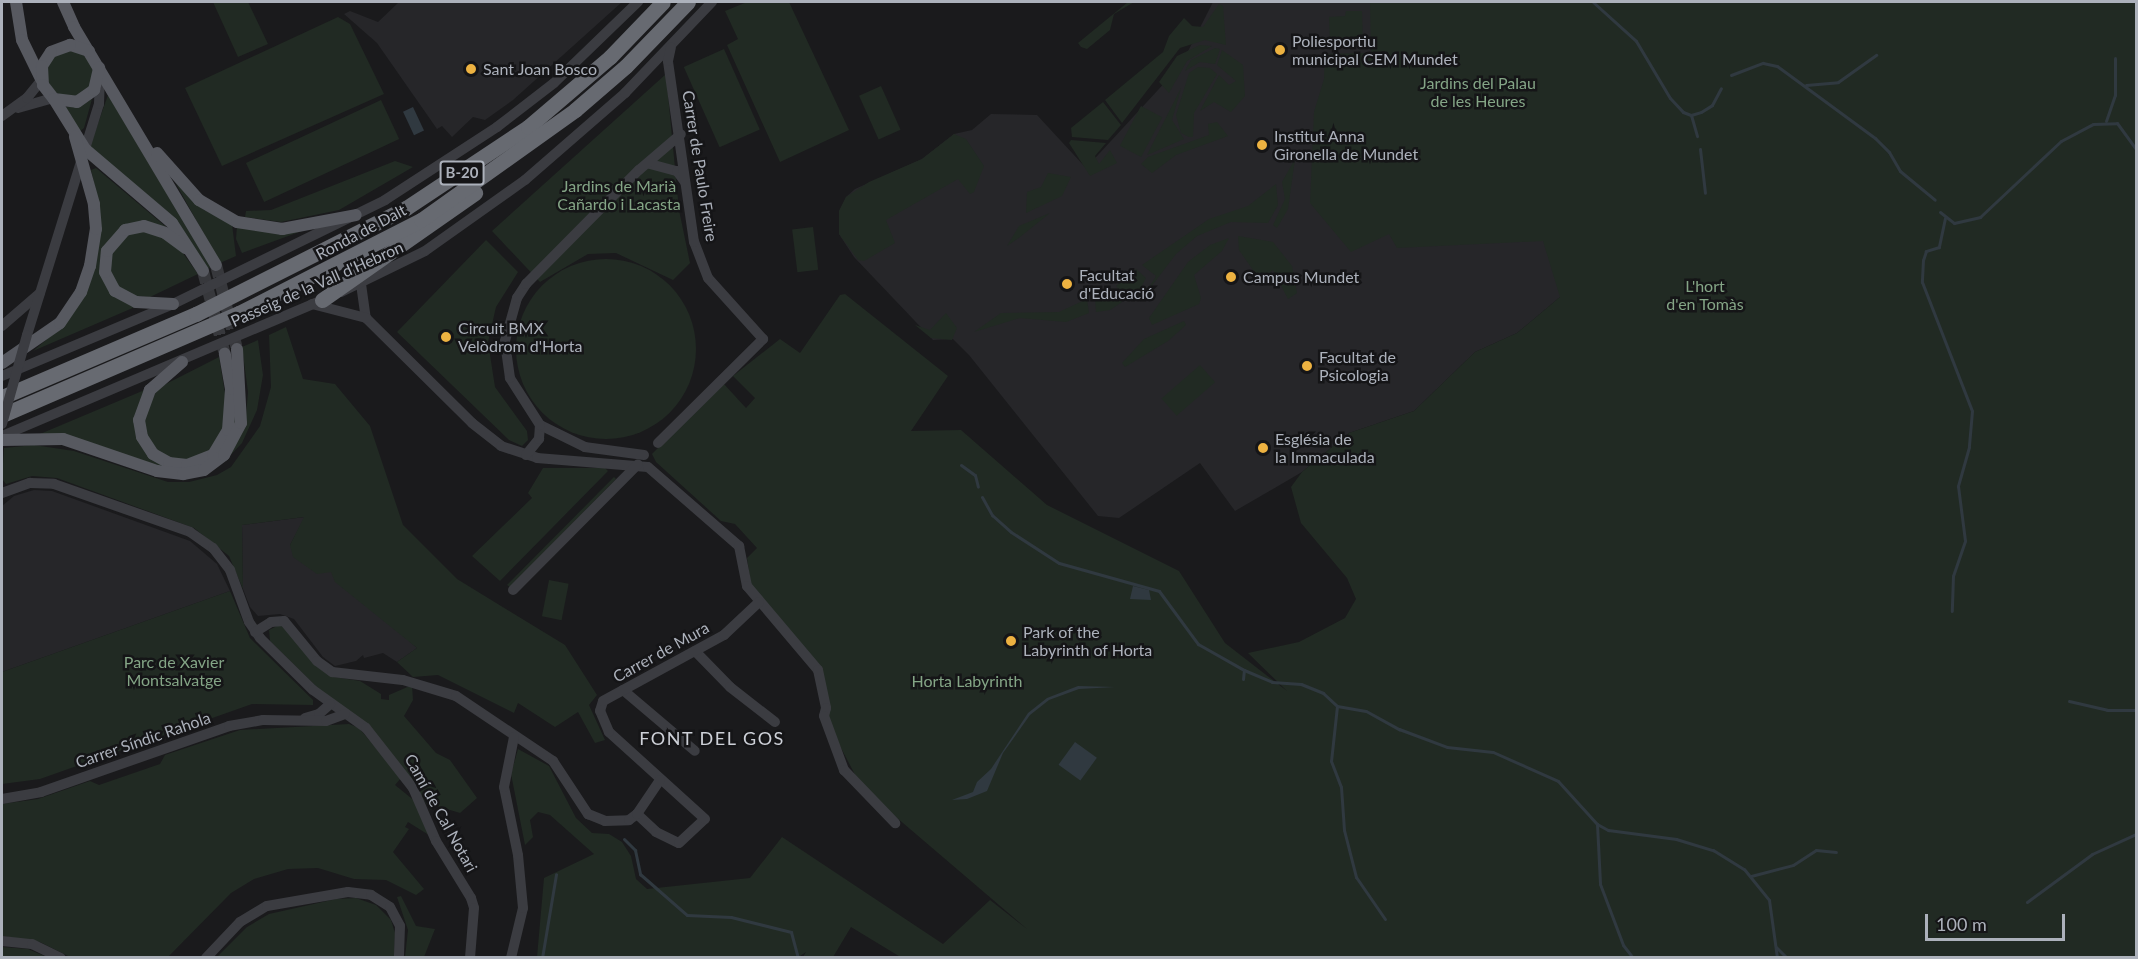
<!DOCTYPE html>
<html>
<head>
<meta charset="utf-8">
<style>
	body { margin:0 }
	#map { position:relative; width:2138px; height:959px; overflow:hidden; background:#1a1a1c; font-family:Lato,sans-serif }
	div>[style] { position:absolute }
	.built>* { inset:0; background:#262629 }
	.green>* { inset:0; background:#212a23; transform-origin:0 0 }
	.round { border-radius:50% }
	.water>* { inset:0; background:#303940; transform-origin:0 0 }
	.stream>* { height:3px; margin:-1.5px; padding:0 1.5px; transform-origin:1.5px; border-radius:1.5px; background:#303940 }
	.major-tunnel>* { height:12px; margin-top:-6px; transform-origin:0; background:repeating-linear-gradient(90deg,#37383c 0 12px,transparent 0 18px) }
	.minor>* { height:10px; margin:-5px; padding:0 5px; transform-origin:5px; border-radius:5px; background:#3b3c41 }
	.major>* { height:12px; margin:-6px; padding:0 6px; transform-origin:6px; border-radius:6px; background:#575960 }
	.highway>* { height:15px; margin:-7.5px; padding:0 7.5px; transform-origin:7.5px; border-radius:7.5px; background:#676a71 }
	.minor-bridge>* { height:10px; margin:-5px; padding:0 5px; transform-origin:5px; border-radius:5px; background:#3b3c41 }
	.dots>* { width:16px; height:16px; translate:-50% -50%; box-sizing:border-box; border:3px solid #151517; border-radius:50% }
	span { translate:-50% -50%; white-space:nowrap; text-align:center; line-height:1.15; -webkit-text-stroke:5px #151517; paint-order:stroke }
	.shield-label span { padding:2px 4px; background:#151517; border:2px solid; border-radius:4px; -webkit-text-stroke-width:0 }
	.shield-label { font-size:15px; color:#acb1bb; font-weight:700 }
	.poi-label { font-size:16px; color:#acb1bb }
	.left { translate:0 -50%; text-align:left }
	.park-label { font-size:16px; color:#84a586 }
	.street-label { font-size:16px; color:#acb1bb }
	.neighbourhood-label { font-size:18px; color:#cdd0d7; letter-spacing:1.5px }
	.frame { position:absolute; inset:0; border:3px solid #acb1bb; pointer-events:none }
	.scale { position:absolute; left:1925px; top:914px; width:140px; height:27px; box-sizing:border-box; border:3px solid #acb1bb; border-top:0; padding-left:8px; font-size:18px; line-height:21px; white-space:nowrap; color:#acb1bb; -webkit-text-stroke:4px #151517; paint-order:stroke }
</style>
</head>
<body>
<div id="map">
	<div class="built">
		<div style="clip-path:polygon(399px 2px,622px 2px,513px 100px,485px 120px,473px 117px,452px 137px,442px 126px,437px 129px,377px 43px,344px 14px,350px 11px,378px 22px)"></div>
		<div style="clip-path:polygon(1213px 2px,1690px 2px,1560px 297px,1517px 333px,1475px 352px,1414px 411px,1349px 433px,1302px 472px,1235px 511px,1200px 463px,1119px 518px,1098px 516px,969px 355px,953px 339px,933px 340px,854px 257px,839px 234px,839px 211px,846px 197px,855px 189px,922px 159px,954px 134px,972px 130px,991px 114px,1037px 115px,1086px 168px,1181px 65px)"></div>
		<div style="clip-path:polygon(34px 490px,52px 491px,190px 541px,217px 564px,230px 591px,2px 672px,2px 506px,14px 496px)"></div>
		<div style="clip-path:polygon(305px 517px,290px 545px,331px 571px,417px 648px,397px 662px,383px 653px,364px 658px,363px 655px,356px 661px,335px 666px,323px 657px,294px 619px,280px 614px,258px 616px,250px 607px,243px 589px,242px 525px)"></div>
	</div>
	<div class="green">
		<div style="clip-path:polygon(213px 2px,248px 2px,268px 44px,238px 57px)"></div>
		<div style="clip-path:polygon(747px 2px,789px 2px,849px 130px,780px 162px,727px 45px,738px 39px,725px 11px)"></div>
		<div style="clip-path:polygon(1128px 2px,1134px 2px,1114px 14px,1110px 30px,1087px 49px,1081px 47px,1078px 43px)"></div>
		<div style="clip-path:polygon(1370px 2px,2136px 2px,2136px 957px,902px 958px,851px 927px,833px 957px,803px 957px,806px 952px,797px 958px,537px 957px,544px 878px,594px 854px,550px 815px,538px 812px,530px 820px,533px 837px,525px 845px,511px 774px,518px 749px,549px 766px,576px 818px,592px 833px,609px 834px,622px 842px,631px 856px,636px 879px,647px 889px,750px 878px,782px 837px,943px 944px,990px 900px,1027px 929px,862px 788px,830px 727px,821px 670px,751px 586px,747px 558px,757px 548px,735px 524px,721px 521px,656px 462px,652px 454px,723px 383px,746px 408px,755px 398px,733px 376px,780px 339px,800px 353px,840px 295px,845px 294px,948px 376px,911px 431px,961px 430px,1047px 505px,1179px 571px,1225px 643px,1287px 691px,1248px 653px,1299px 642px,1345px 618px,1356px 599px,1347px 578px,1301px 523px,1291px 487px,1302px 472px,1349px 433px,1414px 411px,1475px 352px,1517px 333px,1560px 297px,1543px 241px,1397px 248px,1389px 234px,1351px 252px,1310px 203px,1314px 112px,1324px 79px,1325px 54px,1371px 53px)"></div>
		<div style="clip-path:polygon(1219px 4px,1223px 6px,1226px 45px,1205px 40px,1180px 48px,1122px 123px,1105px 100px,1163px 52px,1169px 36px,1184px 18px,1192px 26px,1203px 27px)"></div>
		<div style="clip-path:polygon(1346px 11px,1362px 11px,1363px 45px,1330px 45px,1329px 17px,1345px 16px)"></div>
		<div style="clip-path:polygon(338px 17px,350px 24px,384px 94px,222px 166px,185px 88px)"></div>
		<div style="clip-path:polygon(1200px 45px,1212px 46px,1187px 61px,1169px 93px,1159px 82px,1177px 56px)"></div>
		<div style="clip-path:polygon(1215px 48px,1220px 49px,1215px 64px,1200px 62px,1185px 71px,1191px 60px)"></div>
		<div style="left:724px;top:49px;width:88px;height:44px;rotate:66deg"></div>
		<div style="clip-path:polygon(1222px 50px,1243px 65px,1245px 96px,1231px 112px,1214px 102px,1200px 111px,1219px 75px,1229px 85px,1236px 81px,1217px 65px)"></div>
		<div class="round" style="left:47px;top:51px;width:46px;height:46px"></div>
		<div style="clip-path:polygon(1198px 67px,1210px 68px,1217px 74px,1194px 113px,1193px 137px,1189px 137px,1181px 133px,1176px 115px,1189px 73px)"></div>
		<div style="clip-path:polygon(666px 74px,679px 210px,690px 263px,673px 280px,616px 253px,588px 254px,540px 282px,492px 231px)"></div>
		<div style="left:881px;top:86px;width:48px;height:24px;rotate:66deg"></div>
		<div style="clip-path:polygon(1181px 88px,1172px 120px,1184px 139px,1147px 155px)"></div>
		<div style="clip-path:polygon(108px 95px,211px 267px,207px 269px,178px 224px,90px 146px)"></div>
		<div style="clip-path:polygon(92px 99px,84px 128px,79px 132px,64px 107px,80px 106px)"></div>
		<div style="left:381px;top:100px;width:43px;height:149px;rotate:65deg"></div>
		<div style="clip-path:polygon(1103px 102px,1121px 125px,1108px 140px,1072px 137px,1071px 128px)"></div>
		<div style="left:1141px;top:106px;width:24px;height:45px;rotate:28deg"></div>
		<div style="clip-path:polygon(1217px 122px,1228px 136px,1176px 155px,1152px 173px,1141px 164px,1148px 157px,1209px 135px,1208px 124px)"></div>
		<div style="clip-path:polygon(1299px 131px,1288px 209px,1277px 228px,1273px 225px,1285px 199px,1282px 182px,1295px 159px)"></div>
		<div style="clip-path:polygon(954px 134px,966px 139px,984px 166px,974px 192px,970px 194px,958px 179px,886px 220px,895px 243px,864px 261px,858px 260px,839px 234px,839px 211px,846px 197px,869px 182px,922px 159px)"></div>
		<div style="clip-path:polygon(1071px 140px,1106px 143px,1095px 156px,1099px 164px,1110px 150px,1117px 163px,1090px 176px,1069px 143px)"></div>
		<div style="clip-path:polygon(395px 161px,413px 167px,339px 210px,281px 222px,245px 217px,246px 211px,271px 210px)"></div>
		<div style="clip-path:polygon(96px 168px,171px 231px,138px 224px,101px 264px,135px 307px,33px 351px,60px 328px,86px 288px,95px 187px,91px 170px)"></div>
		<div style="clip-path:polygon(1048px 173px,1071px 177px,1062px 196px,1026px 213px,1027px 192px,1041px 187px)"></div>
		<div style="clip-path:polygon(175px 182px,204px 210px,232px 224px,236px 256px,220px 263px)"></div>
		<div style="clip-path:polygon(1276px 184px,1278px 205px,1268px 223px,1231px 222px,1197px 236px,1176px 254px,1144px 296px,1156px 276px,1142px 265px,1209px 219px,1248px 206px)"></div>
		<div style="clip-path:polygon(1050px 213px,1020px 237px,1007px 246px,1019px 226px)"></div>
		<div style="clip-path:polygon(237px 226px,302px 231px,242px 253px,236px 239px)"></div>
		<div style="left:813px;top:227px;width:43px;height:21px;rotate:83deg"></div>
		<div style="clip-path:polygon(151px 231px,180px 249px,198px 274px,150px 297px,139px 296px,138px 300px,117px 288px,107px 261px,125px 234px)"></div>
		<div style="clip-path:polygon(1238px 236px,1273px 242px,1292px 266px,1297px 293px,1288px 299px,1273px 270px,1260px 280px,1239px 250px)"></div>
		<div style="clip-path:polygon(1229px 238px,1222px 251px,1194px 275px,1201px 298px,1199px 304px,1152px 325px,1149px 318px,1188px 262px,1210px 245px)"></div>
		<div style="clip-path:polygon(486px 240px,518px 272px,496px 307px,488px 342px,495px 387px,527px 431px,528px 440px,522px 446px,509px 440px,397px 332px)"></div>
		<div class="round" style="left:516px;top:259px;width:180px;height:180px"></div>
		<div style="clip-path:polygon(1136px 269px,1146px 278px,1139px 291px,1126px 299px,1116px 286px)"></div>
		<div style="clip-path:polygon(1113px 288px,1122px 302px,1110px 310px,1096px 312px,1095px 298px)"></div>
		<div style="clip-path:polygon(1087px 299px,1089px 313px,1066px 322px,1020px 318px,974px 332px,1001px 313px,1059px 312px)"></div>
		<div style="clip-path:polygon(946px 313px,957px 328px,952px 340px,931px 338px,915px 325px,930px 330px)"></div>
		<div style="clip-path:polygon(1184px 321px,1186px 325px,1168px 341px,1125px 367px,1122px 363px,1144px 339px)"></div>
		<div style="clip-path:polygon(286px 327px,303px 379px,335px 384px,370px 426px,403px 525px,457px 579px,565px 645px,597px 695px,589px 705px,605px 740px,595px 743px,578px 712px,555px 727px,518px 703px,514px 713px,438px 675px,413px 677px,397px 662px,417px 648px,335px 582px,331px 572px,317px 574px,293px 557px,290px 545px,304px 517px,242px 525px,243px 589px,229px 556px,194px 528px,57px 478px,32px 476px,6px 484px,2px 479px,4px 448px,34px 445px,74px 451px,168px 482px,189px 482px,217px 475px,231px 467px,260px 426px,271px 387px,269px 335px)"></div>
		<div style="clip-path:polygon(258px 340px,263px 375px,257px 410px,242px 443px,226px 460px,246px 416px,248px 392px,242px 347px)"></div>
		<div style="clip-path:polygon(232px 351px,239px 406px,237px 426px,225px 449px,205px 466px,189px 471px,165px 470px,72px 438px,40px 434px,147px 389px,140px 401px,136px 422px,146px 449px,171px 466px,188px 468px,204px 463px,223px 447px,233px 425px)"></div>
		<div style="clip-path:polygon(219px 357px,228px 412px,218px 446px,194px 461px,164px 458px,147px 442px,143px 411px,160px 387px)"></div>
		<div style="left:1200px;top:365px;width:23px;height:51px;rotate:49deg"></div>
		<div style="clip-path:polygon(543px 468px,605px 468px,608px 471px,500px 581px,472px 556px,532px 498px,528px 493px)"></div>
		<div style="clip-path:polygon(614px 477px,616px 479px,510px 587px,507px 585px)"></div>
		<div style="left:549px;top:580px;width:20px;height:37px;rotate:11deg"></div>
		<div style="clip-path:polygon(230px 591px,250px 638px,313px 700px,313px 705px,252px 704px,40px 779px,2px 784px,2px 672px)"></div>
		<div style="clip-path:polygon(281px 624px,334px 677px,360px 681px,381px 694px,381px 699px,389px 700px,389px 695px,412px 685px,413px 700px,404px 716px,436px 753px,450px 760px,477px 798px,460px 813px,437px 806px,431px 810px,377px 736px,320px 690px,270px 641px,269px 630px)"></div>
		<div style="clip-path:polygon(349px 724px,359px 728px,401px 778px,395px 785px,416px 802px,432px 837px,408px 822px,405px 827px,409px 829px,393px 852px,424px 889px,416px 895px,386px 880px,354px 879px,318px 868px,288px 869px,254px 879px,231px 893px,168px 957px,70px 957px,40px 942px,2px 936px,2px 804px,38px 799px,90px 781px,99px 785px,160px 764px,165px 755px,240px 730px)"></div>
		<div style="clip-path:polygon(401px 896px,416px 926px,435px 929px,424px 957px,405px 957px,408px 930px,397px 897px)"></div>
		<div style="clip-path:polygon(356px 898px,376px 905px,391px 920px,395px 933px,394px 957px,216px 958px,247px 927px,269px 914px,336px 899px)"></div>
		<div style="clip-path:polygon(2px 947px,28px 949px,49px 958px,2px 958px)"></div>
	</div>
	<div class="water">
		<div style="left:413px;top:107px;width:26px;height:11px;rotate:65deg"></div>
		<div style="clip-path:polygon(1133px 586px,1149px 590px,1151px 600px,1130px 599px)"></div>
		<div style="clip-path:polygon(1078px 686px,1115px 687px,1079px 689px,1049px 700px,1030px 715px,1003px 753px,987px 791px,967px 799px,952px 800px,973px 792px,977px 782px,991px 769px,1028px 713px,1047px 698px)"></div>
		<div style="left:1075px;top:742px;width:27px;height:28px;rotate:36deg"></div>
	</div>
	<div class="stream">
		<div style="left:1593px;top:2px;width:58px;rotate:42.2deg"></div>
		<div style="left:1636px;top:41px;width:66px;rotate:59.2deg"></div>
		<div style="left:1670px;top:98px;width:19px;rotate:47deg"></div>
		<div style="left:1683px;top:112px;width:9px;rotate:21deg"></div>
		<div style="left:1691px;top:115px;width:10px;rotate:-17deg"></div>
		<div style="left:1701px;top:112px;width:13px;rotate:-32deg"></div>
		<div style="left:1712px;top:105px;width:19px;rotate:-62deg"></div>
		<div style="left:1731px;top:75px;width:34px;rotate:-21deg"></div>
		<div style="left:1763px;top:63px;width:14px;rotate:12deg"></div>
		<div style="left:1777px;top:66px;width:122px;rotate:36.3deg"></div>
		<div style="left:1875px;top:138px;width:20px;rotate:45deg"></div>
		<div style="left:1889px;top:152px;width:22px;rotate:60deg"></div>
		<div style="left:1900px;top:171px;width:45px;rotate:39.6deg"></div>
		<div style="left:1806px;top:85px;width:32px;rotate:-5deg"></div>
		<div style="left:1838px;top:82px;width:47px;rotate:-35.4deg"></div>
		<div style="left:1691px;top:115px;width:22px;rotate:74deg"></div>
		<div style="left:2106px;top:121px;width:28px;rotate:-71deg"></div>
		<div style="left:2115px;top:95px;width:37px;rotate:-90deg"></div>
		<div style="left:1700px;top:149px;width:44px;rotate:83.5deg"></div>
		<div style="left:1940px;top:212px;width:18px;rotate:38deg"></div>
		<div style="left:1954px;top:223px;width:27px;rotate:-13deg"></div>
		<div style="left:1980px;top:217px;width:111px;rotate:-43.2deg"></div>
		<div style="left:2061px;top:141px;width:36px;rotate:-28deg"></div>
		<div style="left:2093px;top:124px;width:24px;rotate:-2deg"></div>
		<div style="left:2117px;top:123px;width:32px;rotate:54deg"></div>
		<div style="left:1945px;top:218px;width:30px;rotate:102deg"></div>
		<div style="left:1939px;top:247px;width:14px;rotate:163deg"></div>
		<div style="left:1926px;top:251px;width:9px;rotate:108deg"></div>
		<div style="left:1923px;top:260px;width:22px;rotate:93deg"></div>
		<div style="left:1922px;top:282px;width:138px;rotate:68.8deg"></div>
		<div style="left:1972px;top:411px;width:36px;rotate:95deg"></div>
		<div style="left:1969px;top:447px;width:41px;rotate:105.8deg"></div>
		<div style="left:1958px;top:486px;width:55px;rotate:82.7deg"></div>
		<div style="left:1965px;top:541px;width:37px;rotate:109deg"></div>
		<div style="left:1953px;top:576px;width:35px;rotate:92deg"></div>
		<div style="left:961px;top:465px;width:17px;rotate:36deg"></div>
		<div style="left:975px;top:475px;width:12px;rotate:76deg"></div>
		<div style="left:982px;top:497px;width:21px;rotate:61deg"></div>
		<div style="left:992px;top:515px;width:25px;rotate:42deg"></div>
		<div style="left:1011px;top:532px;width:57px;rotate:32.9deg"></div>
		<div style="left:1059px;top:563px;width:104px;rotate:15.6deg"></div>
		<div style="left:1159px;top:591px;width:66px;rotate:53.7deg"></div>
		<div style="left:1198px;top:644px;width:53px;rotate:29.5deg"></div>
		<div style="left:1244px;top:670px;width:30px;rotate:23deg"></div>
		<div style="left:1272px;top:682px;width:29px;rotate:4deg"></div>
		<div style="left:1301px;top:684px;width:24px;rotate:22deg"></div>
		<div style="left:1323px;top:693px;width:19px;rotate:43deg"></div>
		<div style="left:1337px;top:706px;width:29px;rotate:10deg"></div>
		<div style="left:1366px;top:711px;width:38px;rotate:29deg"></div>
		<div style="left:1399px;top:729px;width:51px;rotate:20.6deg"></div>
		<div style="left:1447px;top:747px;width:46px;rotate:6.2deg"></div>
		<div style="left:1493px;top:752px;width:71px;rotate:24deg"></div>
		<div style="left:1558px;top:781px;width:58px;rotate:47.8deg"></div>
		<div style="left:1597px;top:824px;width:13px;rotate:29deg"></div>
		<div style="left:1608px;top:830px;width:69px;rotate:7.5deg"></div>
		<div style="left:1676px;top:839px;width:39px;rotate:17deg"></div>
		<div style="left:1713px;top:850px;width:36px;rotate:32deg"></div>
		<div style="left:1744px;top:869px;width:40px;rotate:51deg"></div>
		<div style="left:1769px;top:900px;width:59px;rotate:82.1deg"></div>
		<div style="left:1243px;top:679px;width:9px;rotate:-84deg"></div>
		<div style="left:2069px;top:701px;width:39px;rotate:13deg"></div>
		<div style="left:2107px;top:710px;width:29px"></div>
		<div style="left:1337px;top:706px;width:55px;rotate:96.2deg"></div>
		<div style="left:1331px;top:761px;width:28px;rotate:69deg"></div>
		<div style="left:1341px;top:787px;width:43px;rotate:86deg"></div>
		<div style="left:1344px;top:830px;width:49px;rotate:75.7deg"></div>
		<div style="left:1356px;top:877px;width:51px;rotate:55.4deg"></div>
		<div style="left:1597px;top:824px;width:60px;rotate:87.1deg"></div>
		<div style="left:1600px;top:884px;width:65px;rotate:69.3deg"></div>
		<div style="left:1623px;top:945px;width:16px;rotate:52deg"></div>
		<div style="left:624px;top:839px;width:16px;rotate:45deg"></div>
		<div style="left:635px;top:850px;width:25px;rotate:78deg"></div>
		<div style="left:640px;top:874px;width:62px;rotate:41.1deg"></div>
		<div style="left:687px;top:915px;width:44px;rotate:2.6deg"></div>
		<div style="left:731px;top:917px;width:62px;rotate:14deg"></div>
		<div style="left:791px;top:932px;width:27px;rotate:75deg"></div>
		<div style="left:1751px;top:876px;width:43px;rotate:-14.7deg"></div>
		<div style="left:1793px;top:865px;width:27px;rotate:-33deg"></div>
		<div style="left:1816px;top:850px;width:20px;rotate:6deg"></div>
		<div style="left:2027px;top:902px;width:81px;rotate:-36.4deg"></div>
		<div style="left:2092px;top:854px;width:48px;rotate:-24.4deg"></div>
		<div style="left:1776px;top:947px;width:16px;rotate:45deg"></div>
		<div style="left:542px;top:958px;width:85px;rotate:-80.5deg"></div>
	</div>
	<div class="major-tunnel">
		<div style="left:216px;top:265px;width:87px;rotate:76deg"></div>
		<div style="left:203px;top:271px;width:83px;rotate:75.3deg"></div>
	</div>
	<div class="minor">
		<div style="left:18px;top:108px;width:35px;rotate:-16deg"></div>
		<div style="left:2px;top:116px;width:31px;rotate:-36deg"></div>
		<div style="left:27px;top:98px;width:22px;rotate:-51deg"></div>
		<div style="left:650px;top:164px;width:28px;rotate:15deg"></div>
		<div style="left:677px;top:171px;width:14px;rotate:54deg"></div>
		<div style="left:361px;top:284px;width:34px;rotate:82deg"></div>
		<div style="left:366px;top:318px;width:149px;rotate:44.7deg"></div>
		<div style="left:472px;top:423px;width:37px;rotate:38deg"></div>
		<div style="left:501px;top:446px;width:38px;rotate:18deg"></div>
		<div style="left:537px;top:458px;width:111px;rotate:4.6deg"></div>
		<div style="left:648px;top:467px;width:121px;rotate:41deg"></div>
		<div style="left:739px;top:546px;width:41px;rotate:78.7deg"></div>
		<div style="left:747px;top:586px;width:110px;rotate:49.8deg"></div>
		<div style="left:818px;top:670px;width:39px;rotate:78deg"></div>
		<div style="left:826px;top:708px;width:8px;rotate:104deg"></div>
		<div style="left:824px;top:716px;width:58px;rotate:69.7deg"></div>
		<div style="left:844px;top:770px;width:74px;rotate:46.1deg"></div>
		<div style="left:341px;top:292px;width:93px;rotate:-26deg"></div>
		<div style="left:425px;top:251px;width:123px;rotate:-35.4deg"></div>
		<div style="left:525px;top:180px;width:133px;rotate:-41deg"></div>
		<div style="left:625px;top:93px;width:126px;rotate:-46.3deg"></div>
		<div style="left:312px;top:304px;width:56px;rotate:14.5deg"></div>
		<div style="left:2px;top:326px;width:50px;rotate:-41deg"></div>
		<div style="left:27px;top:335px;width:242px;rotate:-72.7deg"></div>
		<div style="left:99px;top:104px;width:33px;rotate:-88deg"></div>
		<div style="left:2px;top:376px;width:186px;rotate:-22.8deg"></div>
		<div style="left:173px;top:304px;width:236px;rotate:-26.1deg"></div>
		<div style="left:385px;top:200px;width:134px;rotate:-33.1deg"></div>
		<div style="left:497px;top:127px;width:72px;rotate:-37.7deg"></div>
		<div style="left:554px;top:83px;width:117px;rotate:-44deg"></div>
		<div style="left:2px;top:436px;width:353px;rotate:-23deg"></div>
		<div style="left:658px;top:443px;width:148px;rotate:-44.7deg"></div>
		<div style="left:763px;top:339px;width:82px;rotate:-132deg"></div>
		<div style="left:708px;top:278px;width:39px;rotate:-111deg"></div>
		<div style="left:694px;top:242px;width:183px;rotate:-98.2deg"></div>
		<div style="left:668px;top:61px;width:14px;rotate:-78deg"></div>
		<div style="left:526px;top:455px;width:21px;rotate:-51deg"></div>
		<div style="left:539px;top:439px;width:14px;rotate:-86deg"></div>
		<div style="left:644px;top:455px;width:60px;rotate:-172.3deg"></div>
		<div style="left:585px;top:447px;width:50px;rotate:-153.9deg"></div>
		<div style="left:540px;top:425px;width:56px;rotate:-122.6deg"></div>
		<div style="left:510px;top:378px;width:37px;rotate:-98deg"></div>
		<div style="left:505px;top:341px;width:45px;rotate:-74.4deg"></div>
		<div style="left:517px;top:298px;width:17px;rotate:-57deg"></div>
		<div style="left:526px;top:284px;width:161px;rotate:-45.3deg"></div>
		<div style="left:639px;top:170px;width:55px;rotate:-40.6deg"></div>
		<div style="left:2px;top:493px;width:30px;rotate:-20deg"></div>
		<div style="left:30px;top:483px;width:24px;rotate:2deg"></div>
		<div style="left:54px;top:484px;width:144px;rotate:19.4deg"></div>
		<div style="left:190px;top:532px;width:28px;rotate:35deg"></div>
		<div style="left:213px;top:548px;width:28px;rotate:52deg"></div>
		<div style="left:230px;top:570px;width:55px;rotate:69.9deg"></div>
		<div style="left:249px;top:622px;width:19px;rotate:55deg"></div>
		<div style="left:260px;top:638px;width:74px;rotate:44.5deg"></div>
		<div style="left:313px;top:690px;width:65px;rotate:35.6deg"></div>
		<div style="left:366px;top:728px;width:76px;rotate:51.9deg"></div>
		<div style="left:413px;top:788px;width:58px;rotate:66.5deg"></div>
		<div style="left:436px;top:841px;width:67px;rotate:58.4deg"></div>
		<div style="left:471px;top:898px;width:10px;rotate:73deg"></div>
		<div style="left:474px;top:908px;width:50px;rotate:94.6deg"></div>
		<div style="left:513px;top:590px;width:177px;rotate:-45.2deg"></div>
		<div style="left:255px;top:632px;width:19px;rotate:-32deg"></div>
		<div style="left:271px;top:622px;width:13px;rotate:-4deg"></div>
		<div style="left:284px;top:621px;width:52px;rotate:50.5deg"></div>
		<div style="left:317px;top:661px;width:19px;rotate:36deg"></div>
		<div style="left:332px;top:672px;width:71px;rotate:6.4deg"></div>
		<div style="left:403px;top:680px;width:55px;rotate:16.8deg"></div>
		<div style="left:456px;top:696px;width:117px;rotate:33.8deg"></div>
		<div style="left:553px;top:761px;width:64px;rotate:56.6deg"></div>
		<div style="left:588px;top:814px;width:18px;rotate:22deg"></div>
		<div style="left:605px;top:821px;width:24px;rotate:-2deg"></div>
		<div style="left:629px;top:820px;width:10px;rotate:-37deg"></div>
		<div style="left:695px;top:651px;width:50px;rotate:45.8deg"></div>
		<div style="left:730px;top:687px;width:57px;rotate:37.9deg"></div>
		<div style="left:623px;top:690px;width:94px;rotate:40.3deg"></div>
		<div style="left:305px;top:718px;width:15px;rotate:-16deg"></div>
		<div style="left:319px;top:714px;width:15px;rotate:-42deg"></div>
		<div style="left:2px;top:799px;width:40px;rotate:-10deg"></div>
		<div style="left:41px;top:792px;width:199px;rotate:-19.3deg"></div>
		<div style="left:229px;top:726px;width:35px;rotate:-10deg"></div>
		<div style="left:263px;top:720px;width:63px;rotate:0.9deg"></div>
		<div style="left:326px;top:721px;width:20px;rotate:-20deg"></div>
		<div style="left:637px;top:814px;width:26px;rotate:43deg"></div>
		<div style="left:656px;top:832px;width:25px;rotate:26deg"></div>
		<div style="left:679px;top:843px;width:35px;rotate:-43deg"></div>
		<div style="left:705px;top:819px;width:130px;rotate:-137.8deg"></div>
		<div style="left:609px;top:732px;width:23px;rotate:-113deg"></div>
		<div style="left:600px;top:711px;width:10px;rotate:-73deg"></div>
		<div style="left:603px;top:701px;width:138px;rotate:-28.6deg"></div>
		<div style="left:724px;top:635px;width:48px;rotate:-43.3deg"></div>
		<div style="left:637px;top:814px;width:41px;rotate:-55.9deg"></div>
		<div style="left:2px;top:941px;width:30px;rotate:6deg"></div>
		<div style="left:32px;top:944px;width:32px;rotate:26deg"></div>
		<div style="left:206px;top:958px;width:50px;rotate:-46.6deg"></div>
		<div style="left:240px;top:922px;width:31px;rotate:-31deg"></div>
		<div style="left:267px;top:906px;width:82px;rotate:-9.8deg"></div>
		<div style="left:348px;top:892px;width:23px;rotate:7deg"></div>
		<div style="left:371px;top:895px;width:22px;rotate:32deg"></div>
		<div style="left:390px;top:907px;width:21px;rotate:62deg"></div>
		<div style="left:400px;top:926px;width:32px;rotate:92deg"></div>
		<div style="left:511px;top:958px;width:51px;rotate:-76.5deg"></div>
		<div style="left:523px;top:908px;width:53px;rotate:-95.4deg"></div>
		<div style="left:518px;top:855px;width:69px;rotate:-101.6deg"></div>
		<div style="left:504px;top:787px;width:51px;rotate:-78.7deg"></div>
	</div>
	<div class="major">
		<div style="left:16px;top:2px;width:38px;rotate:81deg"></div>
		<div style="left:22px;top:40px;width:43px;rotate:64deg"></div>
		<div style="left:63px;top:2px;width:27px;rotate:66deg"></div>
		<div style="left:74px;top:27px;width:277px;rotate:59.2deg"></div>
		<div style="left:89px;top:51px;width:20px;rotate:-162deg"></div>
		<div style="left:70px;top:45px;width:20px;rotate:160deg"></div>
		<div style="left:51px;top:52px;width:17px;rotate:123deg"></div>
		<div style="left:42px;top:66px;width:19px;rotate:87deg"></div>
		<div style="left:43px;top:85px;width:18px;rotate:52deg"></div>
		<div style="left:54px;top:99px;width:23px;rotate:7deg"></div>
		<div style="left:77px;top:102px;width:21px;rotate:-35deg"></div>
		<div style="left:94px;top:90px;width:23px;rotate:-77deg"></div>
		<div style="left:54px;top:99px;width:59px;rotate:58.2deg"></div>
		<div style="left:85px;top:149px;width:114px;rotate:40.4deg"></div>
		<div style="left:172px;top:223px;width:57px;rotate:57.1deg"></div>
		<div style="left:157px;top:153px;width:63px;rotate:48.2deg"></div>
		<div style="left:199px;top:200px;width:44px;rotate:30.1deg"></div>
		<div style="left:237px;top:222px;width:46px;rotate:8.8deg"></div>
		<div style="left:282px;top:229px;width:75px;rotate:-10.7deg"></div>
		<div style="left:173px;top:304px;width:37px;rotate:-177deg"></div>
		<div style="left:136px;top:302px;width:24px;rotate:-152deg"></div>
		<div style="left:115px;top:291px;width:21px;rotate:-118deg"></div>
		<div style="left:105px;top:272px;width:21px;rotate:-85deg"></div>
		<div style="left:107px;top:251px;width:28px;rotate:-49deg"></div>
		<div style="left:125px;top:230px;width:19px;rotate:-12deg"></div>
		<div style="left:144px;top:226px;width:22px;rotate:18deg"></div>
		<div style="left:165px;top:233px;width:26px;rotate:36deg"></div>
		<div style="left:182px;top:362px;width:43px;rotate:138.8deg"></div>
		<div style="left:150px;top:390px;width:32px;rotate:110deg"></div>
		<div style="left:139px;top:420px;width:17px;rotate:80deg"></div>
		<div style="left:142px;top:437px;width:20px;rotate:57deg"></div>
		<div style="left:153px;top:454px;width:18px;rotate:29deg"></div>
		<div style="left:169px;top:463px;width:18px;rotate:6deg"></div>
		<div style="left:187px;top:465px;width:28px;rotate:-21deg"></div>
		<div style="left:213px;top:455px;width:29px;rotate:-59deg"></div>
		<div style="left:228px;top:430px;width:41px;rotate:-85.8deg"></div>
		<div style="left:231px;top:389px;width:36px;rotate:-100deg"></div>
		<div style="left:2px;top:363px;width:70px;rotate:-34.6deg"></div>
		<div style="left:60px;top:323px;width:37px;rotate:-56deg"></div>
		<div style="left:81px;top:292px;width:28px;rotate:-71deg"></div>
		<div style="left:90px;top:266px;width:37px;rotate:-81deg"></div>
		<div style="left:96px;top:229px;width:25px;rotate:-95deg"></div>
		<div style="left:94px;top:204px;width:70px;rotate:-105.8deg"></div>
		<div style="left:2px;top:440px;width:61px;rotate:-0.9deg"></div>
		<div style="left:63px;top:439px;width:99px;rotate:18.8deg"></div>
		<div style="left:157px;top:471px;width:26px;rotate:7deg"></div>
		<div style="left:183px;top:474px;width:21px;rotate:-11deg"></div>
		<div style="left:204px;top:470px;width:25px;rotate:-37deg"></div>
		<div style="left:224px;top:455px;width:36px;rotate:-62deg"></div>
		<div style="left:241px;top:423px;width:74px;rotate:-93.1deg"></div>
	</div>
	<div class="highway">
		<div style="left:322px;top:300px;width:187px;rotate:-35deg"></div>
		<div style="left:2px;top:397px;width:211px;rotate:-23.2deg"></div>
		<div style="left:196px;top:314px;width:235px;rotate:-26.8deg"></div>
		<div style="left:406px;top:208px;width:146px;rotate:-33.6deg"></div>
		<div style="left:528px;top:127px;width:108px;rotate:-40.5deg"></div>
		<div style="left:610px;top:57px;width:76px;rotate:-46.1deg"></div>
		<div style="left:2px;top:415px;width:258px;rotate:-23.3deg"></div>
		<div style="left:239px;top:313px;width:204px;rotate:-27.1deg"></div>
		<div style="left:421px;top:220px;width:189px;rotate:-35.5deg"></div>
		<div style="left:575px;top:110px;width:67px;rotate:-40.8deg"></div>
		<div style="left:626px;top:66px;width:89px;rotate:-45.9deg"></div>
	</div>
	<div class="minor-bridge">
		<div style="left:2px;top:424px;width:92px;rotate:-74.3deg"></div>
	</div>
	<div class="dots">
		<div style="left:1280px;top:50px;background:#edb241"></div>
		<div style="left:471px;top:69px;background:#edb241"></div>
		<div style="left:1262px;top:145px;background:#edb241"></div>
		<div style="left:1231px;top:277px;background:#edb241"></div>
		<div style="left:1067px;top:284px;background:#edb241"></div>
		<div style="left:446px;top:337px;background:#edb241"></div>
		<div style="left:1307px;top:366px;background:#edb241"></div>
		<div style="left:1263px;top:448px;background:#edb241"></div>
		<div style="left:1011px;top:641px;background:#edb241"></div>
	</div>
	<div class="shield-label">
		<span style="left:462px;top:173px">B-20</span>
	</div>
	<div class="poi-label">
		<span class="left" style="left:1292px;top:50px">Poliesportiu<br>municipal CEM Mundet</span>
		<span class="left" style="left:483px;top:69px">Sant Joan Bosco</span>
		<span class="left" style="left:1274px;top:145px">Institut Anna<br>Gironella de Mundet</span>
		<span class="left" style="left:1079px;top:284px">Facultat<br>d'Educació</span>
		<span class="left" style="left:1243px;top:277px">Campus Mundet</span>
		<span class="left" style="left:458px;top:337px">Circuit BMX<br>Velòdrom d'Horta</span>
		<span class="left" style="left:1319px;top:366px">Facultat de<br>Psicologia</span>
		<span class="left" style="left:1275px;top:448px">Església de<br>la Immaculada</span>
		<span class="left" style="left:1023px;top:641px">Park of the<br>Labyrinth of Horta</span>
	</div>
	<div class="park-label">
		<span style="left:1478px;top:92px">Jardins del Palau<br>de les Heures</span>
		<span style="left:619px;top:195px">Jardins de Marià<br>Cañardo i Lacasta</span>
		<span style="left:1705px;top:295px">L'hort<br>d'en Tomàs</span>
		<span style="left:174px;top:671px">Parc de Xavier<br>Montsalvatge</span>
		<span style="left:967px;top:681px">Horta Labyrinth</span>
	</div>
	<div class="street-label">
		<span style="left:700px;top:166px;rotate:81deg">Carrer de Paulo Freire</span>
		<span style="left:361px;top:232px;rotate:-28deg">Ronda de Dalt</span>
		<span style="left:317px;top:284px;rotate:-24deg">Passeig de la Vall d'Hebron</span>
		<span style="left:661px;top:652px;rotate:-29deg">Carrer de Mura</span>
		<span style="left:143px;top:740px;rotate:-19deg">Carrer Síndic Rahola</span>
		<span style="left:441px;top:813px;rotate:61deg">Camí de Cal Notari</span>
	</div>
	<div class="neighbourhood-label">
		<span style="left:712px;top:738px">FONT DEL GOS</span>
	</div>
	<div class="frame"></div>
	<div class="scale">100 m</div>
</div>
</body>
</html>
